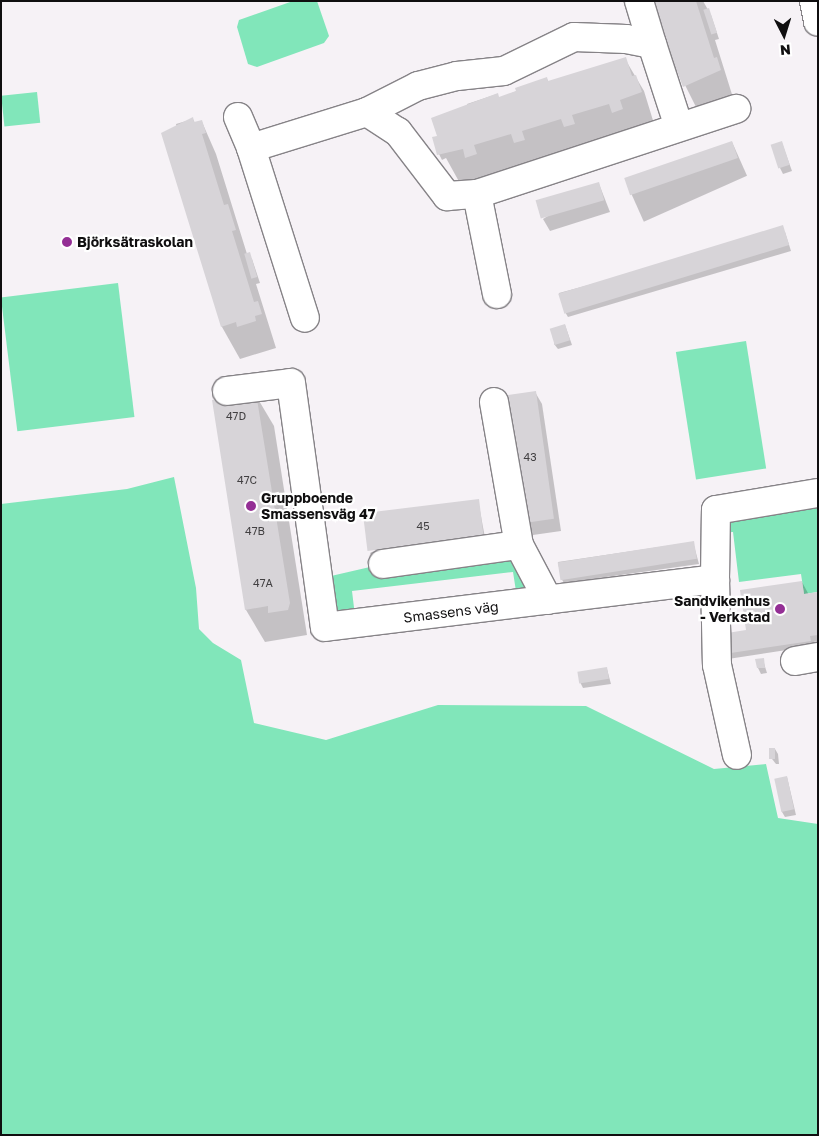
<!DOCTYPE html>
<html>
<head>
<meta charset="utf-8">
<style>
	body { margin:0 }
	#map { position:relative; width:819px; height:1136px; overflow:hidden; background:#f6f2f6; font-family:"Golos Text",sans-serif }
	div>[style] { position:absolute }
	.green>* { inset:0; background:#81e6ba; transform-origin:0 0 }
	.shadow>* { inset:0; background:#0003; transform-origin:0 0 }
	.building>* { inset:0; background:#d7d4d8; transform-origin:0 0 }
	.roads { filter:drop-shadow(1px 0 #868387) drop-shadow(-1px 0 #868387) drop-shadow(0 1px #868387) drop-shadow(0 -1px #868387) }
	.minor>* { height:28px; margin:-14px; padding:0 14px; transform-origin:14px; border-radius:14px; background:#fff }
	.dots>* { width:14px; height:14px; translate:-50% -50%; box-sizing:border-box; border:2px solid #fff; border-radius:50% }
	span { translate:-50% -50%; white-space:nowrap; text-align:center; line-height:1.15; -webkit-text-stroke:4.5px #fff; paint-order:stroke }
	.number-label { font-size:11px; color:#424042 }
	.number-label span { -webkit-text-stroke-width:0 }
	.poi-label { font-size:14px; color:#100f10; font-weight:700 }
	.left { translate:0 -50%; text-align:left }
	.right { translate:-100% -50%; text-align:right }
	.street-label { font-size:14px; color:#100f10 }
	.frame { position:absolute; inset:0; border:2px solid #100f10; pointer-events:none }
	.north { position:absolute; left:759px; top:10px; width:50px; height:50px; -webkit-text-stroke:4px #fff; paint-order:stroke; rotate:175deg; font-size:14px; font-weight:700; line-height:20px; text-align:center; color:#100f10 }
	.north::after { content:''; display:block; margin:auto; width:18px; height:22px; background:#100f10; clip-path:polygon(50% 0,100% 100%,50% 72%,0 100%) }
</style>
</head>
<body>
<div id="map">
	<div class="green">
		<div style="clip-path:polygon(293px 1px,317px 1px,329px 36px,324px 43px,257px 67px,248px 64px,237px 27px,239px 20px)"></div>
		<div style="left:37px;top:92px;width:31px;height:36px;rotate:84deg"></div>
		<div style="left:118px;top:283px;width:135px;height:118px;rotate:83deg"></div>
		<div style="left:746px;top:341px;width:129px;height:71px;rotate:81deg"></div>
		<div style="clip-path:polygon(174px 477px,196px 588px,199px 629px,213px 643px,241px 660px,254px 723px,326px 740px,438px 705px,586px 706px,714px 769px,766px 764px,778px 818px,818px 824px,818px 1135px,1px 1135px,1px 504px,127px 489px)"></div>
		<div style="clip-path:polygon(818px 493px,818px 592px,804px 594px,801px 574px,739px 582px,733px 532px,716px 533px,716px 510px)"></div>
		<div style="clip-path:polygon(519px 545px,548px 600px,518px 604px,513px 572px,352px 591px,356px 624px,346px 625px,321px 599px,318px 579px,383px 564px)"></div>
	</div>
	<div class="shadow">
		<div style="clip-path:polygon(656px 1px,703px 1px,711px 15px,719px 39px,715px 40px,735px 104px,700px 115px,678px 71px,670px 73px,673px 61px,662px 23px,655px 25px,658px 13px)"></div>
		<div style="clip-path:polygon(625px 59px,644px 91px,655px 127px,462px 187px,446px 158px,442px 160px,439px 154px,438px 136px,468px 107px,467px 104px,497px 94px,499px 98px,547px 79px,549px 82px)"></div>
		<div style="clip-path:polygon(193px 119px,195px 123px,202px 122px,216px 154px,247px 254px,252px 259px,260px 283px,256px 284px,276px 348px,240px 359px,222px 327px,176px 124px)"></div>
		<div style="left:732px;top:142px;width:37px;height:113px;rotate:66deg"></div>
		<div style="clip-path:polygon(782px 143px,792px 171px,783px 174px,780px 168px)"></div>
		<div style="clip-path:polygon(599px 184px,610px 212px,550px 231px,543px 219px)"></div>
		<div style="clip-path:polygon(785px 232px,791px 251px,568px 317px,565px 312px,559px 293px)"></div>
		<div style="clip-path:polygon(565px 325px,572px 345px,558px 349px,554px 344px)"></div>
		<div style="clip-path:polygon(535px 392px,542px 404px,561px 531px,533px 535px,526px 523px)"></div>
		<div style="clip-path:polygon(255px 394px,274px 426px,307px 635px,265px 642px,246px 610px,213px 401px)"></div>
		<div style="clip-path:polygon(478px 500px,486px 543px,373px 559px,370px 553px)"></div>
		<div style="clip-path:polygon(693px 542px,699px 564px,564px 583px,561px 578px,558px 562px)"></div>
		<div style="clip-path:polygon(802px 582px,809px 595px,818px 593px,818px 647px,815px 641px,813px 646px,728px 659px,725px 653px)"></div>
		<div style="clip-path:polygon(763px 660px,767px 673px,761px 674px,758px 668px)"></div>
		<div style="clip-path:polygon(607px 669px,611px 684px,583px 688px,580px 682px)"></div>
		<div style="clip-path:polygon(775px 749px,778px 754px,779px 764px,776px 764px,772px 759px)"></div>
		<div style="clip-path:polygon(787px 777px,796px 815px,785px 817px,782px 812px)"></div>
	</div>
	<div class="building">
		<div style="clip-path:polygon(655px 1px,696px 1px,714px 58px,717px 57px,721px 70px,683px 87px,675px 66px,666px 68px,663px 57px,671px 55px,660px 18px,651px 20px,647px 9px,656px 6px)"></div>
		<div style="left:709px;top:8px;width:26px;height:6px;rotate:72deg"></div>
		<div style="clip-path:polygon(626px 57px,632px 76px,636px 75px,642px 92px,620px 100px,623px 109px,612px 113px,609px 104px,572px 115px,575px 124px,564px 127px,561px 119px,522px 131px,525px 140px,514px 143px,511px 134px,474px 145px,477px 154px,465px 158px,463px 149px,437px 155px,432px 137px,437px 136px,431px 118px,498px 93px,499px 97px,516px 91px,515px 88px,547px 77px,548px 81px)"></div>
		<div style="clip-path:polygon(193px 117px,194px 122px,202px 120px,206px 133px,202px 134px,224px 205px,228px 204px,236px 230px,232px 231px,254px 302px,258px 301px,262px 314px,255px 316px,256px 321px,237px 327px,236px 322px,221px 327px,161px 133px)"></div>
		<div style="left:732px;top:141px;width:18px;height:114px;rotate:71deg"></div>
		<div style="left:782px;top:141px;width:25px;height:12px;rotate:72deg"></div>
		<div style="left:599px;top:182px;width:19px;height:66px;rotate:74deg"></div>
		<div style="left:783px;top:225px;width:21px;height:235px;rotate:73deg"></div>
		<div style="left:250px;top:252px;width:26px;height:6px;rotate:74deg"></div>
		<div style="left:565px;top:324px;width:17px;height:16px;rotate:73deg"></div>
		<div style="left:536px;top:391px;width:129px;height:30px;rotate:82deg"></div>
		<div style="clip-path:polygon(256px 393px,290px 603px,288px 610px,268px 613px,268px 606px,245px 610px,212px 400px)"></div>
		<div style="left:479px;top:499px;width:38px;height:117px;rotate:83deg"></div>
		<div style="left:694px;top:541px;width:18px;height:138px;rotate:81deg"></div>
		<div style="clip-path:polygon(802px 581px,804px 594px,818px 592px,818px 635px,810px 636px,811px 641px,724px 654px,721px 634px,746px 630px,740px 590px)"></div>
		<div style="clip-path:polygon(764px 658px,765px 668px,757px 668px,755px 659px)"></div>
		<div style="left:607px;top:667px;width:12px;height:30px;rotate:81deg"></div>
		<div style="left:769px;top:748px;width:6px;height:11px"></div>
		<div style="left:787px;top:776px;width:34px;height:13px;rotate:78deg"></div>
	</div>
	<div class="roads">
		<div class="minor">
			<div style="left:639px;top:1px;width:45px;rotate:73.2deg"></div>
			<div style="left:814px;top:1px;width:21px;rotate:79deg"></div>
			<div style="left:367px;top:112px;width:37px;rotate:33deg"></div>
			<div style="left:398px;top:132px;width:81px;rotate:52.6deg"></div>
			<div style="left:447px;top:196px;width:30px;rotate:-4deg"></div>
			<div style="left:477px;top:194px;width:273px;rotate:-18.2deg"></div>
			<div style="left:238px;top:117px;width:34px;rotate:67deg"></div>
			<div style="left:251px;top:148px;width:178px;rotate:72.4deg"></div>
			<div style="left:251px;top:148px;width:121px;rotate:-17.2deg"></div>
			<div style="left:367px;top:112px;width:57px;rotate:-27deg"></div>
			<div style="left:418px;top:86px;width:40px;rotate:-14.4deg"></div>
			<div style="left:457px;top:76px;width:47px;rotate:-6.1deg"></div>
			<div style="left:504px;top:71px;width:78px;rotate:-25.9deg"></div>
			<div style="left:574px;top:37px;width:52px;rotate:2.2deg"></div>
			<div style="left:626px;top:39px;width:26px;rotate:11deg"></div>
			<div style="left:652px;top:44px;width:87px;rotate:72deg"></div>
			<div style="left:477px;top:194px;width:102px;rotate:78.7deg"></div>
			<div style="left:227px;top:391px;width:64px;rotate:-7.1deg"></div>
			<div style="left:291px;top:383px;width:246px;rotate:82.1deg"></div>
			<div style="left:325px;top:627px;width:393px;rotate:-7deg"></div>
			<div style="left:715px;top:579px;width:69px;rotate:-89.2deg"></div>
			<div style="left:716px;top:510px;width:103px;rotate:-9.5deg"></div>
			<div style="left:494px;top:402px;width:145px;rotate:80.1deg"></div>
			<div style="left:519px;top:545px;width:62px;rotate:62.2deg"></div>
			<div style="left:383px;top:564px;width:137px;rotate:-8deg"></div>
			<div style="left:715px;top:579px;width:86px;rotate:88.7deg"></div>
			<div style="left:717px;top:665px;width:92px;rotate:77.5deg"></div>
			<div style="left:795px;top:661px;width:23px;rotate:-10deg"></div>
		</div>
	</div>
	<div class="dots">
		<div style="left:67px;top:242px;background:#942f95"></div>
		<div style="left:251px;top:506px;background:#942f95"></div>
		<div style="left:780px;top:609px;background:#942f95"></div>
	</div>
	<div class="number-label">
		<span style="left:236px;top:416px">47D</span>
		<span style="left:530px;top:457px">43</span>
		<span style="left:247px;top:480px">47C</span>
		<span style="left:423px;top:526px">45</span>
		<span style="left:255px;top:531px">47B</span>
		<span style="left:263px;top:583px">47A</span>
	</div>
	<div class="poi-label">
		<span class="left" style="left:77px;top:242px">Björksätraskolan</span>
		<span class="left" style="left:261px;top:506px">Gruppboende<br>Smassensväg 47</span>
		<span class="right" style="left:770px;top:609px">Sandvikenhus<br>- Verkstad</span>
	</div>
	<div class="street-label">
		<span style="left:451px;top:612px;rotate:-7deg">Smassens väg</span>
	</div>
	<div class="frame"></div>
	<div class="north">N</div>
</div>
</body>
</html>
